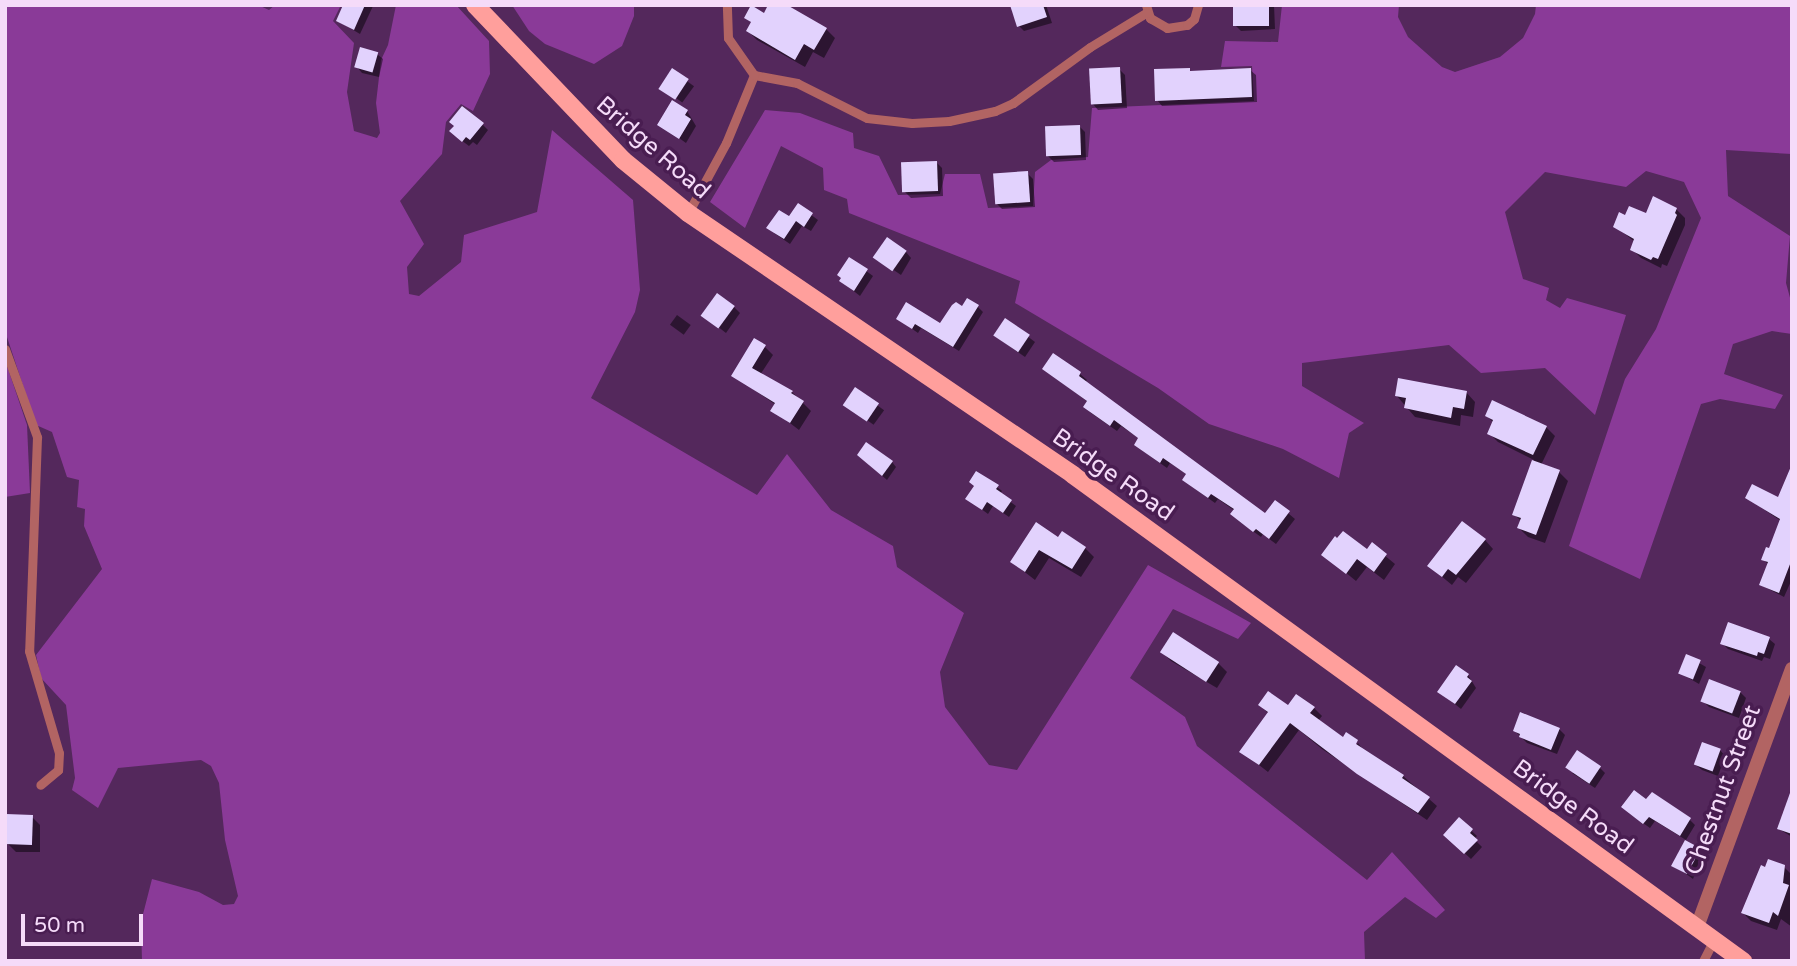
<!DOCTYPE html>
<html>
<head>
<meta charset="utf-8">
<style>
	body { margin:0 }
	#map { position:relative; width:1797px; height:966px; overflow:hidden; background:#54285c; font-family:"Varela Round",sans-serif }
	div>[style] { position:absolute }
	.green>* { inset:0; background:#8a3a98 }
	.shadow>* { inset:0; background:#0007; transform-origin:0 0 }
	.building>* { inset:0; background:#e2d2fd; transform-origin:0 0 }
	.service>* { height:9px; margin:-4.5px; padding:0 4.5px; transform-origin:4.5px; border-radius:4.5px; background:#b26463 }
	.minor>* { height:14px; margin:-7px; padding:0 7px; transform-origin:7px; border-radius:7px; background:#b26463 }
	.primary>* { height:18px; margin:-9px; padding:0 9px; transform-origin:9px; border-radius:9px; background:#ff9f9c }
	span { translate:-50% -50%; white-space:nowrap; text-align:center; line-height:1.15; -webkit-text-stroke:7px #491d51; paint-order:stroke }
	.street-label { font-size:24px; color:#f5dbf9 }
	.frame { position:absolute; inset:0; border:7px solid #f5dbf9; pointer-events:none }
	.scale { position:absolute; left:21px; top:914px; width:122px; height:32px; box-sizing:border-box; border:4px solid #f5dbf9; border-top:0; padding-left:9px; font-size:21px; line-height:24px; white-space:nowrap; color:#f5dbf9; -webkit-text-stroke:5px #491d51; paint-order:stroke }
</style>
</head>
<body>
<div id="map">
	<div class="green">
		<div style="clip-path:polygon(5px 5px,258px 5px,269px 10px,275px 5px,341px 5px,333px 21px,354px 43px,347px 92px,354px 131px,377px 138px,380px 133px,376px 103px,381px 60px,388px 45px,396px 5px,456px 5px,489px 41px,490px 74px,473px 111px,461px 104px,446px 122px,442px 154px,400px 201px,424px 244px,407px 267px,409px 294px,419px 296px,461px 262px,464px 235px,537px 212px,552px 130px,633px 200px,640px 290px,635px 312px,591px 398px,757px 495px,787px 454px,831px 510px,893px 546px,897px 567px,964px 613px,940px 672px,945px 707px,989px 765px,1017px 770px,1148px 565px,1251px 623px,1238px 639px,1173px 609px,1130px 678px,1185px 717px,1197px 746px,1367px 880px,1392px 852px,1445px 910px,1436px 918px,1405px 897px,1364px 932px,1365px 961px,142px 961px,141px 922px,152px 879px,199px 892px,223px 905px,234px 904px,238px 896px,225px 840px,219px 783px,211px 766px,201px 760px,118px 768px,98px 808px,72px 790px,75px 778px,66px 705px,41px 678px,36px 655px,102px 569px,84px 526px,85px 509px,77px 507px,79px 480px,67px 477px,52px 432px,36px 425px,5px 331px)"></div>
		<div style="clip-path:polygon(512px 5px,634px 5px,634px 16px,622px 46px,594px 64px,545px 44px,529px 31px)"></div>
		<div style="clip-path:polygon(1282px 5px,1399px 5px,1398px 17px,1408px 37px,1442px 67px,1455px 72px,1500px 57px,1523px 38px,1535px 14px,1536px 5px,1792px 5px,1792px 154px,1726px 150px,1728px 196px,1790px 236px,1786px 283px,1792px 305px,1792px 334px,1772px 331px,1733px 344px,1724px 374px,1783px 395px,1775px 409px,1720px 399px,1701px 404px,1640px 579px,1569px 546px,1625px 379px,1656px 329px,1701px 218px,1684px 182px,1646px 171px,1626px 187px,1545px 172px,1505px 212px,1523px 279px,1549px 288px,1546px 300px,1560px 308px,1567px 298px,1626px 315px,1595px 415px,1545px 368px,1481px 373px,1449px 345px,1302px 363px,1302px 386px,1364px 423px,1349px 433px,1339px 478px,1283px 449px,1209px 424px,1158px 388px,1015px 303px,1020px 281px,849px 213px,847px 199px,824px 190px,823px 168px,781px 146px,745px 228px,710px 202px,765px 110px,800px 113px,853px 133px,854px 148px,879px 156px,898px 195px,940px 194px,945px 174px,980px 174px,988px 208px,1033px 206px,1035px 172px,1051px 160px,1088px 157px,1092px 108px,1254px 101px,1252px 66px,1221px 67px,1225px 41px,1278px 42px)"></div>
		<div style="clip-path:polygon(5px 360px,27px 425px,30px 493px,5px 497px)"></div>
	</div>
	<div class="shadow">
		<div style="clip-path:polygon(345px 5px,373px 6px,360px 34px,338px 21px)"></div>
		<div style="clip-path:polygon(1012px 5px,1046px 5px,1052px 23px,1024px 31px,1019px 26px)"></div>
		<div style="clip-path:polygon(1234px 5px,1274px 5px,1275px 29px,1241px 31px,1235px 25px)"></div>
		<div style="clip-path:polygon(765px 15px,826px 29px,835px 38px,824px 58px,813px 52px,805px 67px,757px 40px,748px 31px,752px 23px,746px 17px)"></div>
		<div style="clip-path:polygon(377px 54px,383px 59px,379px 77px,362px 73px,357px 67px)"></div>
		<div style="clip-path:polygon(1119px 69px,1125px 75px,1127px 108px,1098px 110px,1093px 104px)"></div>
		<div style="clip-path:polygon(1189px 70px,1192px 73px,1250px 70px,1256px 75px,1257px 102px,1162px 106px,1157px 100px)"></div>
		<div style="left:673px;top:71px;width:26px;height:20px;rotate:36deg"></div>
		<div style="clip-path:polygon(687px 111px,696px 126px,686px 143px,659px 124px)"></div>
		<div style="clip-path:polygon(483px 125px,488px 130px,477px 145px,473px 142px,469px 146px,457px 137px)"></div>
		<div style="clip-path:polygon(1080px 127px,1085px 132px,1086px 160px,1054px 162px,1048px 156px)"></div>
		<div style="clip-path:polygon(936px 162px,942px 168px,943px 196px,911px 198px,905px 192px)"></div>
		<div style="clip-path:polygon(1027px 173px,1033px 179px,1035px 207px,1002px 209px,996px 203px)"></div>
		<div style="clip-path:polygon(798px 205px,818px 220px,811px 231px,802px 226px,790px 244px,774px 233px)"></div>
		<div style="clip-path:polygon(1676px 209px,1685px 218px,1685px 225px,1667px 266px,1662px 264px,1661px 268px,1641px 258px,1632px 249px,1635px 242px,1615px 226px,1626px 217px)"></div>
		<div style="clip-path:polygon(906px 252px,911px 258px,901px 275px,876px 258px)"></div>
		<div style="clip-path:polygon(850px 259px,873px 276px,860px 296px,841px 281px)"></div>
		<div style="clip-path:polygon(734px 307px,740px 313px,726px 333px,704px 316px)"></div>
		<div style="clip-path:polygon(978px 307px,983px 312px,959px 351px,921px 328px,918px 333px,898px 319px,941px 326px,963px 308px)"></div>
		<div style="left:677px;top:315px;width:17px;height:12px;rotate:36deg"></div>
		<div style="clip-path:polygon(1006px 320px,1035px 342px,1025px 357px,1002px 341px)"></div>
		<div style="clip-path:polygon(765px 347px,773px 355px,760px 375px,792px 392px,811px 411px,799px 430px,773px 410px,776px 405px,733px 375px)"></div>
		<div style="clip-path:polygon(1044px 369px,1080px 374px,1087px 380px,1085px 382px,1266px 516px,1276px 503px,1295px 519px,1276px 544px,1263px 534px,1261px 537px,1239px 521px,1235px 511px,1218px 499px,1215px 503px,1191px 486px,1188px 475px,1170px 463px,1167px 468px,1143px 451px,1140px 439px,1121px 426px,1117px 431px,1091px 413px,1085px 406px,1088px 402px)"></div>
		<div style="left:855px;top:389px;width:36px;height:18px;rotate:36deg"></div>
		<div style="clip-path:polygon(1466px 392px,1475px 402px,1473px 417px,1461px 415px,1460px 426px,1415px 417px,1396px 395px)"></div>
		<div style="clip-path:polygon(1487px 416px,1546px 427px,1555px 436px,1541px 465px,1559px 472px,1568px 481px,1545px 543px,1528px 537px,1519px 528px,1521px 521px,1514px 514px,1534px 460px,1498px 442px,1489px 433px,1494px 423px)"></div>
		<div style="clip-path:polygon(864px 460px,892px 462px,896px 467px,887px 480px)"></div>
		<div style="clip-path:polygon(1792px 468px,1792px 579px,1784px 597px,1761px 585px,1769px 565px,1763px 559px,1770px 550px,1781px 521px,1747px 498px,1779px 500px)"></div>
		<div style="clip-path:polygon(997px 487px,1002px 491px,1000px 494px,1016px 506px,1009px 517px,993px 506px,988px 514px,968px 499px)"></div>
		<div style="clip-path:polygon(1059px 539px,1085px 548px,1094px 557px,1081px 577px,1049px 558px,1035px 580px,1012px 562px)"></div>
		<div style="clip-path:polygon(1485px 540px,1493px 549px,1466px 583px,1458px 577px,1452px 585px,1429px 566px)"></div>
		<div style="clip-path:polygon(1372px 545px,1395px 564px,1384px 580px,1367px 567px,1356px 581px,1323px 554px,1368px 551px)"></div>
		<div style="clip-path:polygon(1769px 639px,1775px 644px,1770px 659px,1764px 657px,1762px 661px,1728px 649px,1722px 643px)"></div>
		<div style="clip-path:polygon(1162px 652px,1218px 663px,1227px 672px,1217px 688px,1171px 661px)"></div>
		<div style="clip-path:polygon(1687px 656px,1706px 667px,1699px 684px,1680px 673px)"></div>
		<div style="clip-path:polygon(1468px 675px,1476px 688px,1461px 709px,1439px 691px)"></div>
		<div style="clip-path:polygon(1740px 692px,1746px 698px,1739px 718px,1709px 707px,1703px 701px)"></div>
		<div style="clip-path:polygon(1260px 705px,1314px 708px,1322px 716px,1318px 721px,1352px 752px,1358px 743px,1364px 751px,1403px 776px,1437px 806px,1427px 820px,1322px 749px,1299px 730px,1268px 772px,1241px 751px,1269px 714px)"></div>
		<div style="clip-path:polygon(1559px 729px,1565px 735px,1557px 754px,1527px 743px,1515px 731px)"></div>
		<div style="clip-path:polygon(1720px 750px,1725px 756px,1718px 776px,1702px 770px,1696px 765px)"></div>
		<div style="clip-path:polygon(1600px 768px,1605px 773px,1595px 788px,1572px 773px)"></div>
		<div style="clip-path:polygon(1792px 799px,1792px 837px,1779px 829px)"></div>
		<div style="clip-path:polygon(1646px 802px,1690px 820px,1695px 825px,1686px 840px,1655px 821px,1650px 828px,1629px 813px)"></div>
		<div style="clip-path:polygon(5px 815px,32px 817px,40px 825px,40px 852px,16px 852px,7px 843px)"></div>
		<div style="clip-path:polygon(1459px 819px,1477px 836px,1474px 839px,1482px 847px,1471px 859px,1445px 835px)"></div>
		<div style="clip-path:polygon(1697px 848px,1703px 854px,1693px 879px,1674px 865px)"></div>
		<div style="clip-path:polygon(1784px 867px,1792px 875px,1792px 927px,1781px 919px,1777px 930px,1751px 921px,1743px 913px)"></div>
	</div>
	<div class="building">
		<div style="clip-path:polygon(343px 5px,365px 5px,354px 30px,336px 21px)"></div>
		<div style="clip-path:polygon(751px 5px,764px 13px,768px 5px,787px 5px,827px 28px,814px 50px,804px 44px,795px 60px,746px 31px,751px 22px,744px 18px)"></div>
		<div style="clip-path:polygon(1010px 5px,1043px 5px,1047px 17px,1017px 27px)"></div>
		<div style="left:1233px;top:5px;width:36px;height:21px"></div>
		<div style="left:360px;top:47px;width:19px;height:21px;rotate:16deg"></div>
		<div style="left:1120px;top:67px;width:36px;height:31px;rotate:87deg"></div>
		<div style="left:672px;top:68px;width:20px;height:25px;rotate:33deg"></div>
		<div style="clip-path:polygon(1190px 68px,1190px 71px,1251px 68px,1252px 97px,1155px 101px,1154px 69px)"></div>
		<div style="clip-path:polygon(672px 100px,688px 110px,685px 115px,691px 119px,679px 139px,657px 125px)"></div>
		<div style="clip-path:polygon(462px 106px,484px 123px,470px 140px,466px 137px,462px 142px,449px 131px,454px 126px,449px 122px)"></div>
		<div style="left:1080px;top:125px;width:30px;height:35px;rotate:88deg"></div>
		<div style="left:937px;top:161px;width:30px;height:36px;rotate:88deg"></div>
		<div style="left:1028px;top:171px;width:31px;height:35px;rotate:86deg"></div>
		<div style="clip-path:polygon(1653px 196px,1677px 208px,1675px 213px,1677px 215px,1658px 259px,1653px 257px,1651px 260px,1630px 250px,1634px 239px,1613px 227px,1619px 212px,1625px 215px,1629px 206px,1646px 213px)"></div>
		<div style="clip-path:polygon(798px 203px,813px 213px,804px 227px,796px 221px,784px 239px,766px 228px,779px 210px,789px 216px)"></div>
		<div style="left:887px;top:237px;width:24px;height:25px;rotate:35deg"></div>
		<div style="clip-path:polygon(849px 257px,868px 269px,854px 291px,839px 281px,841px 278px,837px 275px)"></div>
		<div style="left:717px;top:293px;width:22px;height:28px;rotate:36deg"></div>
		<div style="clip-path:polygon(967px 298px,979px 305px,953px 347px,915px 324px,912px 329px,896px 319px,906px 302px,940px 323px,952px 305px,956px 302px,962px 306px)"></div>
		<div style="left:1005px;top:318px;width:30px;height:21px;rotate:34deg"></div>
		<div style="clip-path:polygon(754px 338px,766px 345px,752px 368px,793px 391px,791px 393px,804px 401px,790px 423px,770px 411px,775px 403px,731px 376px)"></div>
		<div style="clip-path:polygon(1053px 353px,1081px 372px,1079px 376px,1265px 513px,1275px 500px,1290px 511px,1269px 539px,1256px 529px,1253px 532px,1230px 514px,1234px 509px,1211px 494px,1208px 498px,1182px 480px,1186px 474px,1163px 458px,1160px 463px,1134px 445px,1138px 438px,1114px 420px,1110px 426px,1083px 407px,1087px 401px,1042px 369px)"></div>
		<div style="clip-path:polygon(1398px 378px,1467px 391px,1464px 409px,1453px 407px,1451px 418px,1404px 408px,1406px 398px,1395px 396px)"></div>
		<div style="left:855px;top:387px;width:29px;height:22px;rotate:34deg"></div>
		<div style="clip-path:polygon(1492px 400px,1547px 426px,1533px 455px,1487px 434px,1493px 420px,1485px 416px)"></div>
		<div style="clip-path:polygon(866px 442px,893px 461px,882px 476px,857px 455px)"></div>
		<div style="clip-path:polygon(1532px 460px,1560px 470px,1536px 535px,1517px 528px,1521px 518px,1512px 515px)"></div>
		<div style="clip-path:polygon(1792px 464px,1792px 559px,1779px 593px,1759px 585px,1768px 562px,1761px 560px,1766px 547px,1769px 548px,1780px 519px,1745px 498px,1752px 484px,1778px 497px)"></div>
		<div style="clip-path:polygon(976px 471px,999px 485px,996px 489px,1012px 500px,1003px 513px,987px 502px,982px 510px,965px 499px,974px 486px,969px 482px)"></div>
		<div style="clip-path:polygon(1462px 521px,1486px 539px,1456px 575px,1448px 569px,1442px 577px,1427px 566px)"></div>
		<div style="clip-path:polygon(1036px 522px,1058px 537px,1062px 531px,1086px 547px,1072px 569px,1039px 550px,1025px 572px,1010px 562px)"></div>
		<div style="clip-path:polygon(1343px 531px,1367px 549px,1372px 542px,1387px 554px,1374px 572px,1357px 559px,1346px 574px,1321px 555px,1335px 536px,1337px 538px)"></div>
		<div style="clip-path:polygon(1728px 622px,1770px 637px,1764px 654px,1758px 652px,1757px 656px,1720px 644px)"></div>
		<div style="left:1173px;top:632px;width:55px;height:24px;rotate:33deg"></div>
		<div style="left:1686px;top:654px;width:16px;height:21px;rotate:22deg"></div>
		<div style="clip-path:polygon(1456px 665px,1469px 674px,1467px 677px,1472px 681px,1455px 704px,1437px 692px)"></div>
		<div style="left:1709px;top:679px;width:34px;height:24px;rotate:21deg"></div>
		<div style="clip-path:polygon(1268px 691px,1288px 705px,1296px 694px,1315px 707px,1310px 713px,1343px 737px,1346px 732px,1358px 740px,1356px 744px,1404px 775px,1402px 778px,1430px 797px,1418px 813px,1357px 774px,1290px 723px,1259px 765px,1239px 752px,1268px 712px,1258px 705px)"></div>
		<div style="clip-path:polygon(1520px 712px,1560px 728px,1551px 750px,1519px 737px,1520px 734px,1513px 731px)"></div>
		<div style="left:1702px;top:742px;width:20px;height:24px;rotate:20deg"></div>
		<div style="left:1577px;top:750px;width:29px;height:21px;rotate:34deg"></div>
		<div style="clip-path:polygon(1634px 790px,1646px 799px,1652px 792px,1691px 818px,1680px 836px,1649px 817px,1643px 824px,1621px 807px)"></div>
		<div style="clip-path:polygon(1790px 793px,1792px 793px,1792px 834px,1777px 829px)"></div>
		<div style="left:6px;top:814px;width:27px;height:30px;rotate:2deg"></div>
		<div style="clip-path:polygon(1459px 817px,1473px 829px,1470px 833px,1478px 840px,1464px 854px,1443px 835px)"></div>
		<div style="clip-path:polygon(1685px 840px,1698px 847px,1699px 852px,1687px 874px,1671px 866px)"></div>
		<div style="clip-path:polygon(1768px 859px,1785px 865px,1783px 883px,1789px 885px,1778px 916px,1773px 912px,1769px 923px,1741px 913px,1761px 865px,1765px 867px)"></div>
	</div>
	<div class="service">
		<div style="left:1146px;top:5px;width:14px;rotate:73deg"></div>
		<div style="left:1150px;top:18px;width:20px;rotate:30deg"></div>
		<div style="left:1167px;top:28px;width:20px;rotate:-9deg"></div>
		<div style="left:1187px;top:25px;width:9px;rotate:-41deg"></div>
		<div style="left:1194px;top:19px;width:15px;rotate:-74deg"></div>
		<div style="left:754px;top:75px;width:44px;rotate:10.5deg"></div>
		<div style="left:797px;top:83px;width:78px;rotate:26.6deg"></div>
		<div style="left:867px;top:118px;width:45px;rotate:6.3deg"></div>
		<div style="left:912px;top:123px;width:37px;rotate:-3deg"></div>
		<div style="left:949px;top:121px;width:47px;rotate:-12.3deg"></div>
		<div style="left:995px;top:111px;width:20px;rotate:-24deg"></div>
		<div style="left:1013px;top:103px;width:95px;rotate:-36deg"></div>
		<div style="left:1090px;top:47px;width:66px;rotate:-31.3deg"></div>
		<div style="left:688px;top:213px;width:80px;rotate:-61.5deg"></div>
		<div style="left:726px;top:143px;width:74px;rotate:-67.6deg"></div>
		<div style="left:754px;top:75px;width:45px;rotate:-125.1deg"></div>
		<div style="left:728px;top:38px;width:33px;rotate:-92deg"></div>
		<div style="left:5px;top:349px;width:94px;rotate:70deg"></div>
		<div style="left:37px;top:437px;width:214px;rotate:92.1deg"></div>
		<div style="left:29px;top:651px;width:106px;rotate:73.6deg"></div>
		<div style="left:59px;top:753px;width:17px;rotate:93deg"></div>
		<div style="left:58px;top:770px;width:23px;rotate:140deg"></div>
		<div style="left:1703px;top:961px;width:25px;rotate:-63deg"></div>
	</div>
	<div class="minor">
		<div style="left:1697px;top:927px;width:275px;rotate:-69.8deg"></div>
	</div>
	<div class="primary">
		<div style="left:475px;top:5px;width:214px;rotate:46.3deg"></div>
		<div style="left:623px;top:160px;width:84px;rotate:39.2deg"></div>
		<div style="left:688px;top:213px;width:466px;rotate:34.2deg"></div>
		<div style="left:1073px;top:475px;width:828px;rotate:35.96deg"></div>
	</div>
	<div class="street-label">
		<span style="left:653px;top:148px;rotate:41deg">Bridge Road</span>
		<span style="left:1113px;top:475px;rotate:35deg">Bridge Road</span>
		<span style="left:1723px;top:790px;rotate:-70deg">Chestnut Street</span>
		<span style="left:1573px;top:807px;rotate:36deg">Bridge Road</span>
	</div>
	<div class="frame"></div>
	<div class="scale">50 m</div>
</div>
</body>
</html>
